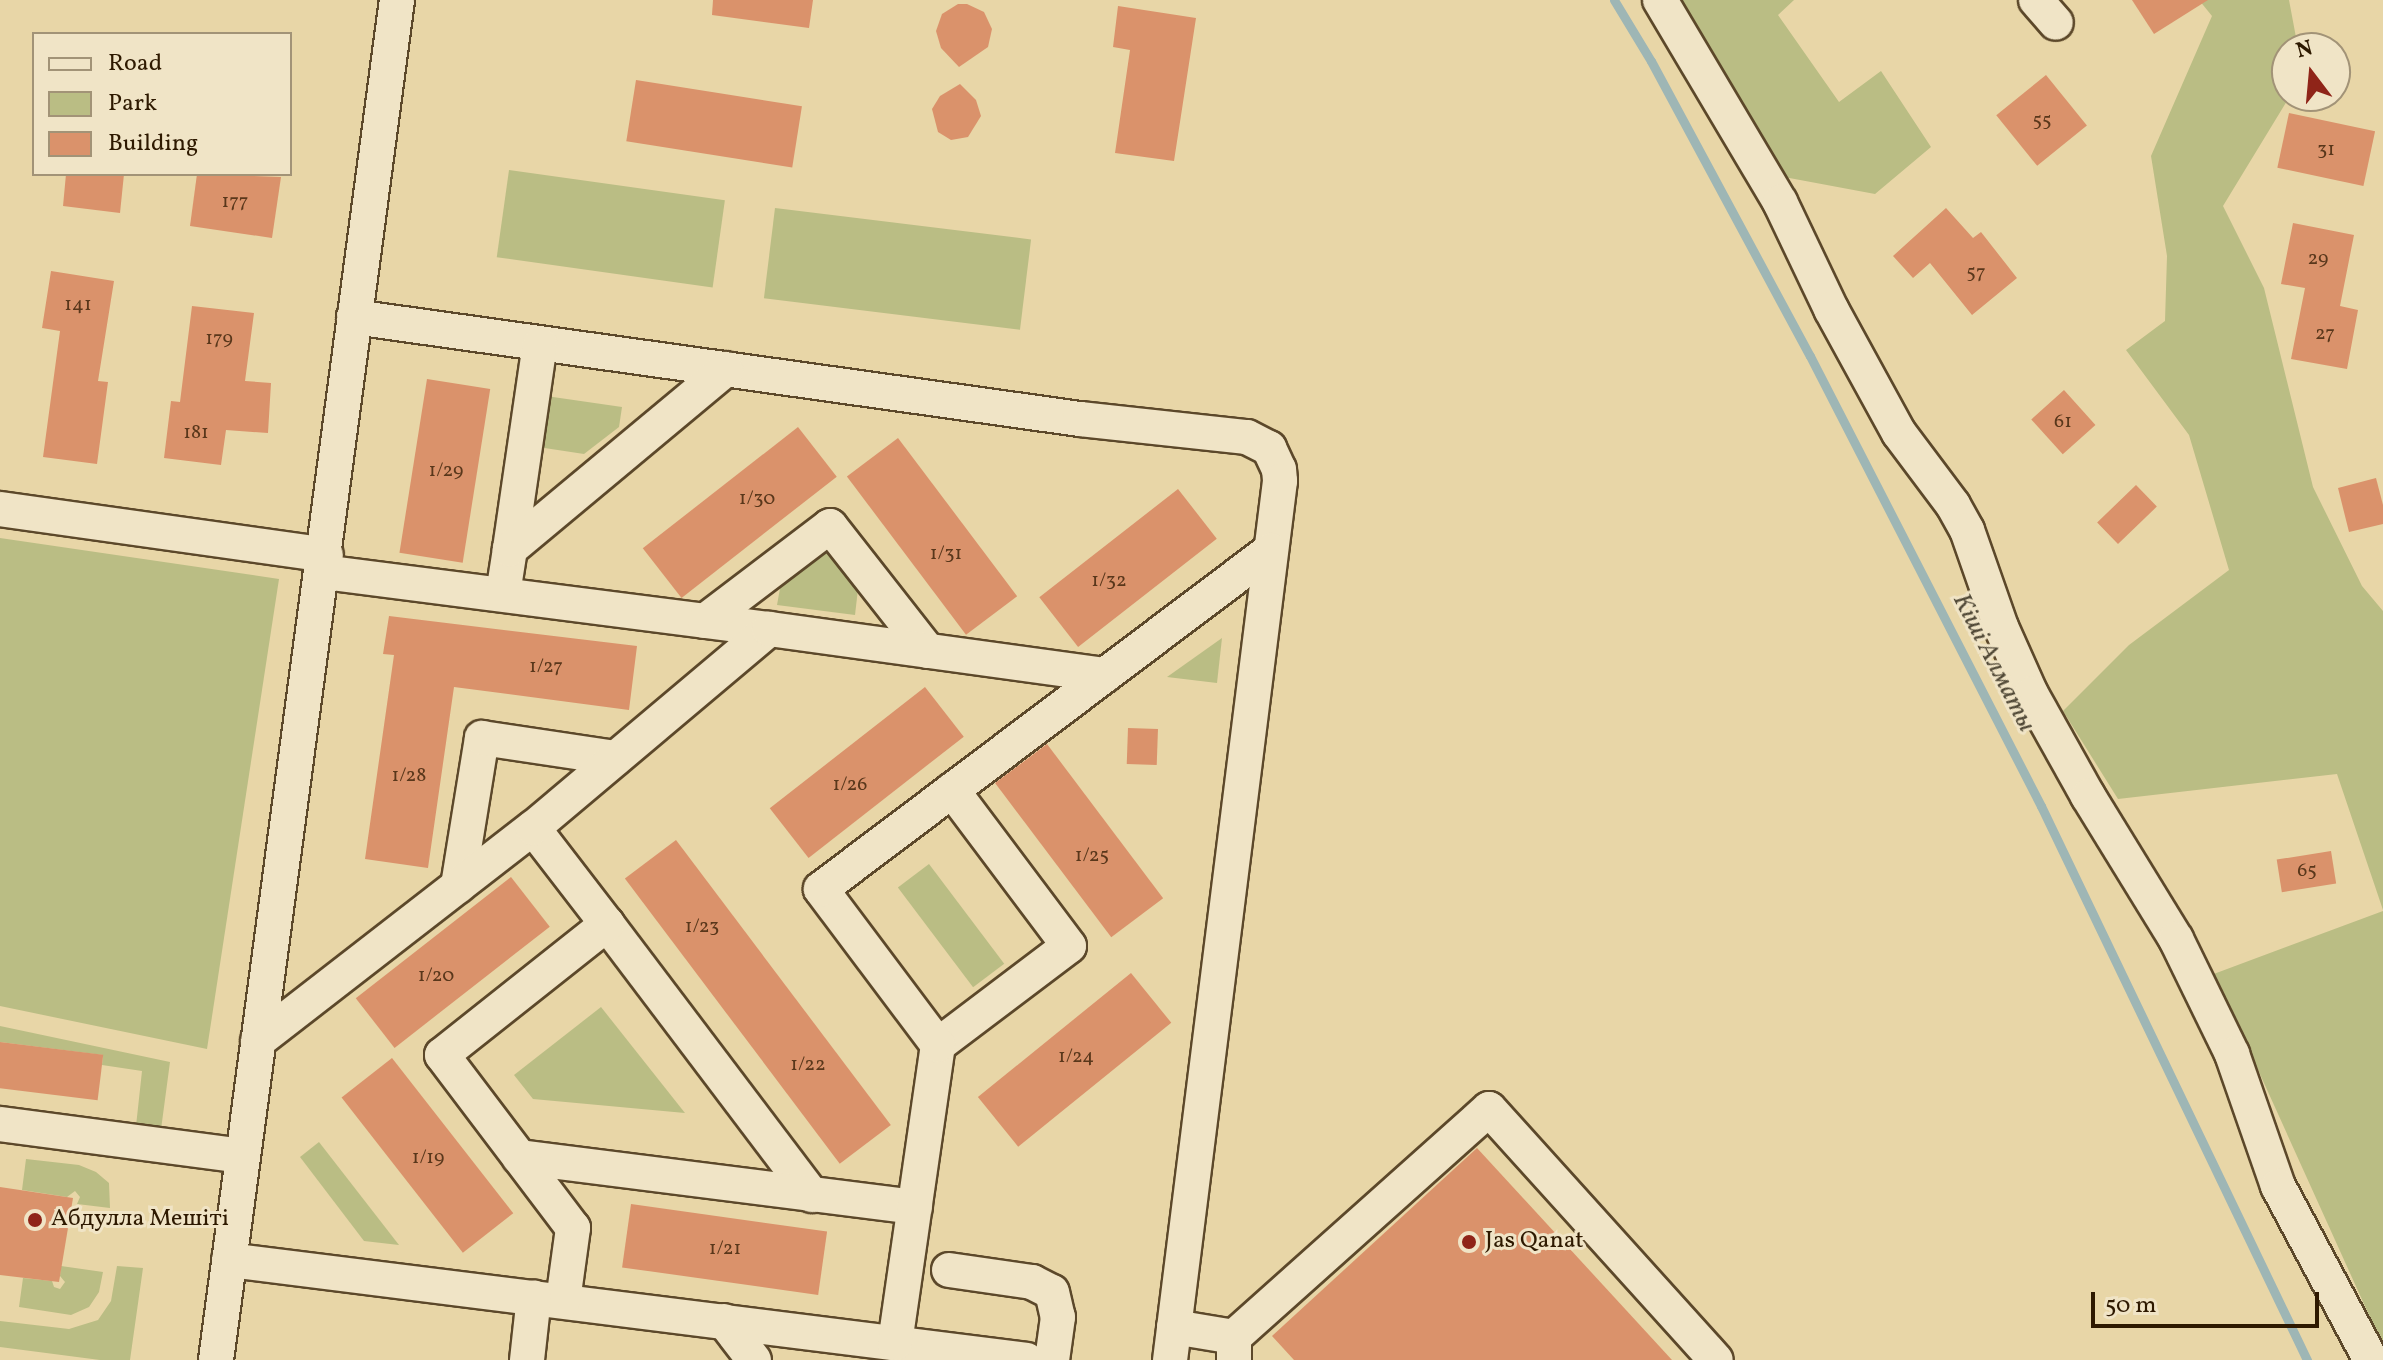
<!DOCTYPE html>
<html>
<head>
<meta charset="utf-8">
<style>
	body { margin:0 }
	#map { position:relative; width:2383px; height:1360px; overflow:hidden; background:#e8d6a7; font-family:Vollkorn,serif }
	div>[style] { position:absolute }
	.green>* { inset:0; background:#babd84; transform-origin:0 0 }
	.stream>* { height:9px; margin:-4.5px; padding:0 4.5px; transform-origin:4.5px; border-radius:4.5px; background:#9eb6b5 }
	.building>* { inset:0; background:#da926b; transform-origin:0 0 }
	.roads { filter:drop-shadow(2px 0 #5c482a) drop-shadow(-2px 0 #5c482a) drop-shadow(0 2px #5c482a) drop-shadow(0 -2px #5c482a) }
	.minor>* { height:34px; margin:-17px; padding:0 17px; transform-origin:17px; border-radius:17px; background:#f0e4c6 }
	.dots>* { width:22px; height:22px; translate:-50% -50%; box-sizing:border-box; border:4px solid #f0e4c6; border-radius:50% }
	span { translate:-50% -50%; white-space:nowrap; text-align:center; line-height:1.15; -webkit-text-stroke:6px #f0e4c6; paint-order:stroke }
	.number-label { font-size:20px; color:#59371b }
	.number-label span { -webkit-text-stroke-width:0 }
	.poi-label { font-size:24px; color:#2e1900 }
	.left { translate:0 -50%; text-align:left }
	.water-label { font-size:26px; color:#504836; font-style:italic }
	.legend { position:absolute; left:32px; top:32px; width:260px; height:144px; box-sizing:border-box; background:#f0e4c6; border:2px solid #a29377; margin:0; padding:10px 14px; list-style:none; font-size:24px; color:#2e1900 }
	.legend li { display:flex; align-items:center; gap:16px; height:40px }
	.legend b { width:40px; border:2px solid #a29377 }
	.north { position:absolute; left:2271px; top:32px; width:80px; height:80px; box-sizing:border-box; background:#f0e4c6; border:2px solid #a29377; border-radius:50%; rotate:344deg; font-size:22px; font-weight:700; line-height:32px; text-align:center; color:#2e1900 }
	.north::after { content:''; display:block; margin:auto; width:28px; height:36px; background:#8f2418; clip-path:polygon(50% 0,100% 100%,50% 72%,0 100%) }
	.scale { position:absolute; left:2091px; top:1292px; width:228px; height:36px; box-sizing:border-box; border:4px solid #2e1900; border-top:0; padding-left:10px; font-size:24px; line-height:28px; white-space:nowrap; color:#2e1900; -webkit-text-stroke:6px #f0e4c6; paint-order:stroke }
</style>
</head>
<body>
<div id="map">
	<div class="green">
		<div style="clip-path:polygon(1679px 0,1794px 0,1778px 15px,1839px 102px,1881px 71px,1931px 147px,1875px 194px,1784px 177px)"></div>
		<div style="clip-path:polygon(2199px 0,2289px 0,2298px 48px,2287px 48px,2287px 96px,2290px 96px,2223px 206px,2264px 288px,2313px 487px,2362px 586px,2383px 611px,2383px 910px,2337px 774px,2118px 799px,2063px 711px,2129px 645px,2229px 570px,2189px 435px,2126px 350px,2165px 321px,2167px 256px,2151px 156px,2212px 16px)"></div>
		<div style="left:509px;top:170px;width:218px;height:88px;rotate:8deg"></div>
		<div style="left:775px;top:208px;width:258px;height:91px;rotate:7deg"></div>
		<div style="clip-path:polygon(546px 396px,622px 407px,619px 427px,584px 454px,538px 447px)"></div>
		<div style="clip-path:polygon(0 538px,279px 579px,207px 1049px,0 1006px)"></div>
		<div style="clip-path:polygon(827px 553px,858px 589px,855px 615px,777px 605px,781px 583px)"></div>
		<div style="clip-path:polygon(1222px 638px,1217px 683px,1167px 677px)"></div>
		<div style="left:929px;top:864px;width:125px;height:39px;rotate:53deg"></div>
		<div style="clip-path:polygon(2383px 911px,2383px 1346px,2240px 1030px,2211px 975px)"></div>
		<div style="clip-path:polygon(601px 1007px,685px 1113px,533px 1099px,514px 1075px)"></div>
		<div style="clip-path:polygon(0 1026px,170px 1062px,160px 1137px,136px 1126px,142px 1071px,102px 1065px,103px 1055px,0 1042px)"></div>
		<div style="clip-path:polygon(319px 1142px,399px 1245px,364px 1241px,300px 1157px)"></div>
		<div style="clip-path:polygon(26px 1159px,79px 1165px,96px 1172px,109px 1183px,110px 1208px,77px 1204px,80px 1197px,75px 1191px,67px 1197px,22px 1190px)"></div>
		<div style="clip-path:polygon(61px 1266px,103px 1272px,99px 1292px,89px 1307px,71px 1315px,19px 1307px,23px 1278px,52px 1281px,54px 1287px,60px 1289px,65px 1282px,60px 1276px)"></div>
		<div style="clip-path:polygon(117px 1266px,143px 1268px,130px 1360px,100px 1360px,0 1347px,0 1321px,69px 1329px,98px 1320px,111px 1301px)"></div>
	</div>
	<div class="stream">
		<div style="left:1614px;top:0;width:71px;rotate:58.8deg"></div>
		<div style="left:1651px;top:61px;width:335px;rotate:61.7deg"></div>
		<div style="left:1810px;top:356px;width:506px;rotate:62.83deg"></div>
		<div style="left:2041px;top:806px;width:615px;rotate:64.35deg"></div>
	</div>
	<div class="building">
		<div style="clip-path:polygon(713px 0,813px 0,809px 28px,712px 15px)"></div>
		<div style="clip-path:polygon(2132px 0,2208px 0,2154px 34px)"></div>
		<div style="clip-path:polygon(958px 4px,967px 4px,984px 12px,992px 29px,988px 47px,959px 67px,941px 48px,936px 31px,942px 14px)"></div>
		<div style="clip-path:polygon(1118px 6px,1196px 18px,1174px 161px,1115px 153px,1130px 50px,1113px 47px)"></div>
		<div style="left:2046px;top:75px;width:65px;height:64px;rotate:51deg"></div>
		<div style="left:636px;top:80px;width:168px;height:62px;rotate:9deg"></div>
		<div style="clip-path:polygon(960px 84px,976px 100px,981px 116px,968px 137px,951px 140px,938px 132px,932px 109px,940px 96px)"></div>
		<div style="left:2289px;top:113px;width:88px;height:56px;rotate:12deg"></div>
		<div style="clip-path:polygon(66px 174px,124px 174px,120px 213px,63px 206px)"></div>
		<div style="clip-path:polygon(197px 174px,281px 177px,272px 238px,190px 226px)"></div>
		<div style="clip-path:polygon(1946px 208px,1973px 238px,1981px 232px,2017px 278px,1972px 315px,1930px 263px,1913px 278px,1893px 256px)"></div>
		<div style="clip-path:polygon(2293px 223px,2354px 235px,2340px 306px,2358px 310px,2347px 369px,2291px 359px,2305px 288px,2281px 284px)"></div>
		<div style="clip-path:polygon(51px 271px,114px 281px,98px 381px,108px 382px,97px 464px,43px 457px,60px 331px,42px 328px)"></div>
		<div style="clip-path:polygon(192px 306px,254px 313px,245px 381px,271px 383px,268px 433px,226px 430px,221px 465px,164px 458px,171px 401px,180px 402px)"></div>
		<div style="left:427px;top:379px;width:64px;height:176px;rotate:9deg"></div>
		<div style="left:2064px;top:390px;width:47px;height:44px;rotate:48deg"></div>
		<div style="left:798px;top:427px;width:63px;height:197px;rotate:52deg"></div>
		<div style="left:898px;top:438px;width:198px;height:64px;rotate:53deg"></div>
		<div style="clip-path:polygon(2376px 478px,2383px 505px,2383px 524px,2349px 532px,2338px 488px)"></div>
		<div style="left:2136px;top:485px;width:30px;height:54px;rotate:46deg"></div>
		<div style="left:1178px;top:489px;width:63px;height:176px;rotate:52deg"></div>
		<div style="clip-path:polygon(389px 616px,637px 646px,629px 710px,454px 687px,428px 868px,365px 859px,394px 655px,383px 654px)"></div>
		<div style="left:925px;top:687px;width:63px;height:197px;rotate:52deg"></div>
		<div style="left:1128px;top:728px;width:30px;height:36px;rotate:2deg"></div>
		<div style="left:1047px;top:744px;width:193px;height:65px;rotate:53deg"></div>
		<div style="left:676px;top:840px;width:357px;height:64px;rotate:53deg"></div>
		<div style="left:2331px;top:851px;width:33px;height:55px;rotate:81deg"></div>
		<div style="left:511px;top:877px;width:63px;height:197px;rotate:52deg"></div>
		<div style="left:1131px;top:973px;width:64px;height:197px;rotate:51deg"></div>
		<div style="left:0;top:1042px;width:104px;height:46px;rotate:7deg"></div>
		<div style="left:392px;top:1058px;width:197px;height:64px;rotate:52deg"></div>
		<div style="clip-path:polygon(1477px 1148px,1672px 1360px,1294px 1360px,1272px 1336px)"></div>
		<div style="clip-path:polygon(0 1187px,73px 1198px,59px 1282px,0 1275px)"></div>
		<div style="left:631px;top:1204px;width:198px;height:64px;rotate:8deg"></div>
	</div>
	<div class="roads">
		<div class="minor">
			<div style="left:1660px;top:0;width:235px;rotate:59.3deg"></div>
			<div style="left:1780px;top:202px;width:119px;rotate:64.5deg"></div>
			<div style="left:1831px;top:309px;width:141px;rotate:61.3deg"></div>
			<div style="left:1899px;top:433px;width:90px;rotate:53.1deg"></div>
			<div style="left:1953px;top:505px;width:29px;rotate:61deg"></div>
			<div style="left:1967px;top:530px;width:103px;rotate:70.7deg"></div>
			<div style="left:2001px;top:627px;width:73px;rotate:65.9deg"></div>
			<div style="left:2031px;top:694px;width:117px;rotate:60.8deg"></div>
			<div style="left:2088px;top:796px;width:168px;rotate:58.4deg"></div>
			<div style="left:2176px;top:939px;width:128px;rotate:64deg"></div>
			<div style="left:2232px;top:1054px;width:140px;rotate:70.8deg"></div>
			<div style="left:2278px;top:1186px;width:197px;rotate:61.9deg"></div>
			<div style="left:2036px;top:0;width:30px;rotate:49deg"></div>
			<div style="left:354px;top:317px;width:733px;rotate:8deg"></div>
			<div style="left:1080px;top:419px;width:168px;rotate:6.2deg"></div>
			<div style="left:1247px;top:437px;width:25px;rotate:27deg"></div>
			<div style="left:1269px;top:448px;width:23px;rotate:65deg"></div>
			<div style="left:1279px;top:469px;width:12px;rotate:85deg"></div>
			<div style="left:1280px;top:481px;width:886px;rotate:97.13deg"></div>
			<div style="left:0;top:509px;width:329px;rotate:8deg"></div>
			<div style="left:510px;top:549px;width:207px;rotate:-81.7deg"></div>
			<div style="left:323px;top:572px;width:450px;rotate:7.3deg"></div>
			<div style="left:503px;top:594px;width:46px;rotate:-81.2deg"></div>
			<div style="left:510px;top:549px;width:281px;rotate:-39.8deg"></div>
			<div style="left:705px;top:621px;width:157px;rotate:-37.2deg"></div>
			<div style="left:830px;top:526px;width:159px;rotate:51.9deg"></div>
			<div style="left:458px;top:886px;width:150px;rotate:-80.8deg"></div>
			<div style="left:482px;top:738px;width:135px;rotate:8.5deg"></div>
			<div style="left:607px;top:924px;width:340px;rotate:52.9deg"></div>
			<div style="left:258px;top:1041px;width:348px;rotate:-37.8deg"></div>
			<div style="left:938px;top:1045px;width:164px;rotate:-37.1deg"></div>
			<div style="left:1069px;top:946px;width:195px;rotate:-126.9deg"></div>
			<div style="left:0;top:1124px;width:244px;rotate:7.5deg"></div>
			<div style="left:519px;top:1157px;width:399px;rotate:7.2deg"></div>
			<div style="left:229px;top:1260px;width:804px;rotate:7.14deg"></div>
			<div style="left:949px;top:1270px;width:84px;rotate:8.2deg"></div>
			<div style="left:1032px;top:1282px;width:22px;rotate:27deg"></div>
			<div style="left:1052px;top:1292px;width:26px;rotate:77deg"></div>
			<div style="left:1058px;top:1317px;width:43px;rotate:97.9deg"></div>
			<div style="left:563px;top:1301px;width:74px;rotate:-82.2deg"></div>
			<div style="left:573px;top:1228px;width:217px;rotate:-127.1deg"></div>
			<div style="left:442px;top:1055px;width:211px;rotate:-38.4deg"></div>
			<div style="left:607px;top:924px;width:121px;rotate:-127.6deg"></div>
			<div style="left:533px;top:828px;width:309px;rotate:-40.1deg"></div>
			<div style="left:769px;top:629px;width:339px;rotate:7.8deg"></div>
			<div style="left:724px;top:1321px;width:49px;rotate:52.4deg"></div>
			<div style="left:1174px;top:1327px;width:61px;rotate:9.5deg"></div>
			<div style="left:895px;top:1343px;width:301px;rotate:-81.8deg"></div>
			<div style="left:938px;top:1045px;width:195px;rotate:-126.9deg"></div>
			<div style="left:821px;top:889px;width:563px;rotate:-36.99deg"></div>
			<div style="left:216px;top:1360px;width:1372px;rotate:-82.42deg"></div>
			<div style="left:527px;top:1360px;width:63px;rotate:-83.7deg"></div>
			<div style="left:1234px;top:1360px;width:23px;rotate:-90deg"></div>
			<div style="left:1234px;top:1337px;width:342px;rotate:-41.8deg"></div>
			<div style="left:1489px;top:1109px;width:338px;rotate:47.9deg"></div>
		</div>
	</div>
	<div class="dots">
		<div style="left:35px;top:1220px;background:#8f2418"></div>
		<div style="left:1469px;top:1242px;background:#8f2418"></div>
	</div>
	<div class="number-label">
		<span style="left:2042px;top:121px">55</span>
		<span style="left:2326px;top:150px">31</span>
		<span style="left:235px;top:202px">177</span>
		<span style="left:2318px;top:259px">29</span>
		<span style="left:1976px;top:273px">57</span>
		<span style="left:78px;top:305px">141</span>
		<span style="left:2325px;top:334px">27</span>
		<span style="left:219px;top:339px">179</span>
		<span style="left:2063px;top:422px">61</span>
		<span style="left:196px;top:433px">181</span>
		<span style="left:446px;top:471px">1/29</span>
		<span style="left:757px;top:499px">1/30</span>
		<span style="left:946px;top:554px">1/31</span>
		<span style="left:1109px;top:581px">1/32</span>
		<span style="left:546px;top:667px">1/27</span>
		<span style="left:409px;top:776px">1/28</span>
		<span style="left:850px;top:785px">1/26</span>
		<span style="left:1092px;top:856px">1/25</span>
		<span style="left:2307px;top:871px">65</span>
		<span style="left:702px;top:927px">1/23</span>
		<span style="left:436px;top:976px">1/20</span>
		<span style="left:1076px;top:1057px">1/24</span>
		<span style="left:808px;top:1065px">1/22</span>
		<span style="left:428px;top:1158px">1/19</span>
		<span style="left:725px;top:1249px">1/21</span>
	</div>
	<div class="poi-label">
		<span class="left" style="left:51px;top:1220px">Абдулла Мешіті</span>
		<span class="left" style="left:1485px;top:1242px">Jas Qanat</span>
	</div>
	<div class="water-label">
		<span style="left:1993px;top:663px;rotate:63deg">Кіші Алматы</span>
	</div>
	<ul class="legend">
	<li><b style="height:10px;background:#f0e4c6"></b>Road</li>
	<li><b style="height:22px;background:#babd84"></b>Park</li>
	<li><b style="height:22px;background:#da926b"></b>Building</li>
	</ul>
	<div class="north">N</div>
	<div class="scale">50 m</div>
</div>
</body>
</html>
